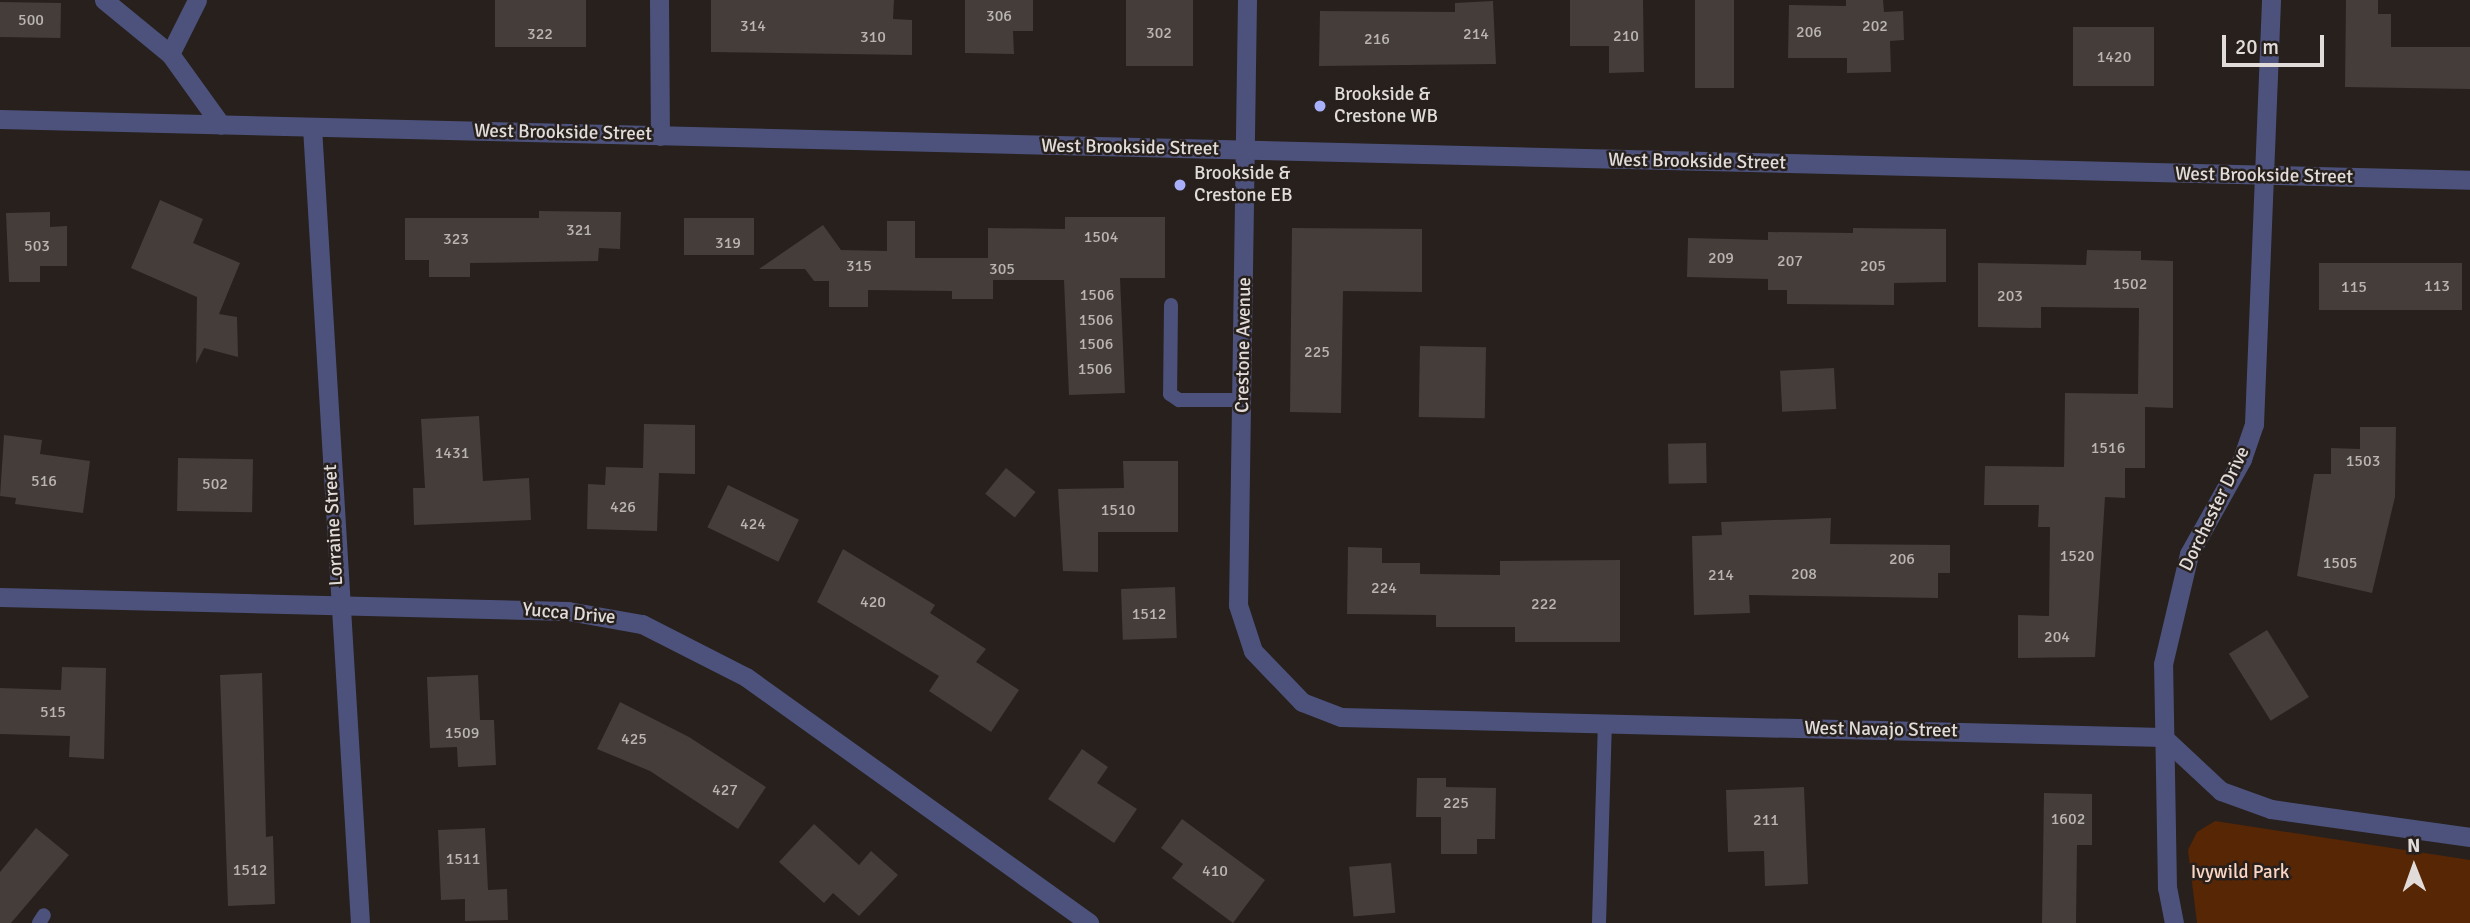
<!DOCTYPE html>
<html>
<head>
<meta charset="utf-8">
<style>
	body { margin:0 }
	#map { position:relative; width:2470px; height:923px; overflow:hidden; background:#27201d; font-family:Signika,sans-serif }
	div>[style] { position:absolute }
	.green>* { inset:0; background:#572604 }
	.building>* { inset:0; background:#443d39; transform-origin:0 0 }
	.service>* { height:14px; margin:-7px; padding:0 7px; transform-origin:7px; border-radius:7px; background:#4d527c }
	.minor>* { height:19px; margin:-9.5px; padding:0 9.5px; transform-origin:9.5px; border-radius:9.5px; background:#4d527c }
	.tertiary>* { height:19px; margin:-9.5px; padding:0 9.5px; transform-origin:9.5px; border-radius:9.5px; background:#4d527c }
	.dots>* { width:19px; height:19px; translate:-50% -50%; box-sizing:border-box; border:4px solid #27201d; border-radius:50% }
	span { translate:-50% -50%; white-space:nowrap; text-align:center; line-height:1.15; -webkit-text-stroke:5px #27201d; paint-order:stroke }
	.number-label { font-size:16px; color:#bab4b2 }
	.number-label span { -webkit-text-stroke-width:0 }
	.poi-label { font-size:19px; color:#e1dcda }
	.left { translate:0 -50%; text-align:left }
	.street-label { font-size:19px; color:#e1dcda }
	.park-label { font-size:19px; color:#fbd6c2 }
	.north { position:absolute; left:2379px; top:832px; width:70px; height:70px; -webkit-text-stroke:5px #27201d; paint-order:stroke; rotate:359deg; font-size:19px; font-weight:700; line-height:28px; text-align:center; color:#e1dcda }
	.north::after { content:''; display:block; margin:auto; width:24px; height:32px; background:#e1dcda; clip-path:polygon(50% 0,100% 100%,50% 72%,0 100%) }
	.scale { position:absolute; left:2222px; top:35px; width:102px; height:32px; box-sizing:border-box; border:4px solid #e1dcda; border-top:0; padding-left:9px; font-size:21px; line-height:24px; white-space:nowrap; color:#e1dcda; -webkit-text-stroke:5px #27201d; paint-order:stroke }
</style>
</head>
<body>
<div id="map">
	<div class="green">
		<div style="clip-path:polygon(2215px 821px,2470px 860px,2470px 923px,2197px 923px,2188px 850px,2197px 832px)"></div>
	</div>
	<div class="building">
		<div style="left:495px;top:0;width:91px;height:47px"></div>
		<div style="clip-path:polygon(711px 0,894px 0,893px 19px,912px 20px,912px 55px,711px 52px)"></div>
		<div style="clip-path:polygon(965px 0,1033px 0,1033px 31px,1013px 31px,1014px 54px,965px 53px)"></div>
		<div style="left:1126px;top:0;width:67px;height:66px"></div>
		<div style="clip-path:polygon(1570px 0,1643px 0,1644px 72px,1609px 73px,1609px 46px,1570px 46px)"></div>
		<div style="left:1695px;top:0;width:39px;height:88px"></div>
		<div style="clip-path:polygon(1846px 0,1883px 0,1884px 12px,1903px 11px,1904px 40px,1890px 41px,1891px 72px,1847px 73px,1847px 58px,1788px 58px,1789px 5px,1846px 6px)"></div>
		<div style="clip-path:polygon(2346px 0,2378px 0,2378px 14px,2391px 14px,2391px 47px,2470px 47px,2470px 89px,2345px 87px)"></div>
		<div style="clip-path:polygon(1493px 1px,1496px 64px,1319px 66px,1320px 11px,1455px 12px,1455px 3px)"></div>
		<div style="left:0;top:2px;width:61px;height:35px;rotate:1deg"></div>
		<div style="left:2073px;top:27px;width:81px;height:59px"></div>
		<div style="clip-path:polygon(160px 200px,203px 219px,193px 243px,240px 263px,219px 314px,237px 317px,238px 357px,204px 348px,196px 364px,197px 297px,131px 268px)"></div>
		<div style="clip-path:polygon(539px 211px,621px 212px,620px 249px,599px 248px,598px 261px,470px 263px,470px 277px,429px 277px,429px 260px,405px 260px,405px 218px,539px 218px)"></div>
		<div style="clip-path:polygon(50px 212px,50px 227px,67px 226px,67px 266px,40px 266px,40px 282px,9px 282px,6px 213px)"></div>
		<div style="clip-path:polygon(1065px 217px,1165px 217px,1165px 278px,1120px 278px,1125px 393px,1069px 395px,1064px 280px,993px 280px,993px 299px,952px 299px,952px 291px,868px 290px,868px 307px,829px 307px,829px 281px,814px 281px,805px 269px,759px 269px,823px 225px,841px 250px,887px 251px,887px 221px,915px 221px,915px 258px,988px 258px,988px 228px,1065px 229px)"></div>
		<div style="left:684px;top:218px;width:70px;height:37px"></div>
		<div style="clip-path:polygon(1292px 228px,1422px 229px,1422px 292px,1343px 291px,1341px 413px,1290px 412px)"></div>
		<div style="clip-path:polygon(1853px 228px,1946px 229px,1946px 282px,1894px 283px,1894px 305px,1787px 304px,1787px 290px,1768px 290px,1768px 279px,1687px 277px,1688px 238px,1768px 240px,1768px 232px,1853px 233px)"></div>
		<div style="clip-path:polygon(2087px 250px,2141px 251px,2141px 260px,2173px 261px,2173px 408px,2145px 407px,2145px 468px,2125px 468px,2125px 498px,2105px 497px,2095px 657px,2018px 658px,2018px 615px,2049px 616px,2050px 527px,2038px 527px,2039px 505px,1984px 505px,1985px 466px,2064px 467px,2065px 393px,2138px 394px,2139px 308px,2041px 307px,2041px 328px,1978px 327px,1978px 263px,2086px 265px)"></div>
		<div style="left:2462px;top:263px;width:47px;height:143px;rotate:90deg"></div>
		<div style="left:1420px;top:346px;width:66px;height:71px;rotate:1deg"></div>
		<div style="left:1834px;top:368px;width:41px;height:54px;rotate:87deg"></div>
		<div style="clip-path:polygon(479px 416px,483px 481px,529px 478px,531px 520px,414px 525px,413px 488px,425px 488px,421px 419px)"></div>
		<div style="clip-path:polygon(644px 424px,695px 425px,695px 474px,659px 473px,657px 531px,587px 529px,588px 484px,605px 485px,606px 467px,643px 468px)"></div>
		<div style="clip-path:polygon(2360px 427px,2396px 427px,2395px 497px,2372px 593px,2297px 576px,2314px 474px,2331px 474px,2331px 448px,2360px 449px)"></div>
		<div style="clip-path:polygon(4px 435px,42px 440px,40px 454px,90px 461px,83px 513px,15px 504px,16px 498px,0 496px)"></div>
		<div style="left:1706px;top:443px;width:40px;height:38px;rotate:89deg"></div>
		<div style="left:178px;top:458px;width:75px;height:53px;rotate:1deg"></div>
		<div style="clip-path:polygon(1123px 461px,1178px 461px,1178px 532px,1098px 532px,1098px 572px,1063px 571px,1058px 489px,1124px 488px)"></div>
		<div style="left:1006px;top:468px;width:38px;height:33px;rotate:39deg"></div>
		<div style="left:728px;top:485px;width:79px;height:47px;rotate:26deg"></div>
		<div style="clip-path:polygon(1831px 518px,1830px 544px,1950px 545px,1950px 573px,1938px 573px,1938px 598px,1749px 595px,1750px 613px,1694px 615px,1692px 536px,1722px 535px,1721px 522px)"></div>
		<div style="clip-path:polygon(1348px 547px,1382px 548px,1382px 563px,1420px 563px,1420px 574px,1500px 575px,1500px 561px,1620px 560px,1620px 642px,1515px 642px,1515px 627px,1436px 627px,1436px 615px,1347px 614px)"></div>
		<div style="clip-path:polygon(843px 549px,935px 605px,930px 613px,986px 649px,976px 662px,1019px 690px,991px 732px,929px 691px,939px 676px,817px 602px)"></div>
		<div style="left:1175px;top:587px;width:51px;height:54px;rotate:88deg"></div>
		<div style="left:2267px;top:630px;width:79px;height:45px;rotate:58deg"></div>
		<div style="clip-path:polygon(62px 667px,106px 668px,104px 759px,69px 757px,70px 736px,0 734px,0 688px,61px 690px)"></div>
		<div style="clip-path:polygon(262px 673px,266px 837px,273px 836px,275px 904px,228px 906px,220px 675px)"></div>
		<div style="clip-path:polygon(478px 675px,480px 720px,494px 720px,496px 765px,458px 767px,457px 747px,430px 748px,427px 677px)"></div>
		<div style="clip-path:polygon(620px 702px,689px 737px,766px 787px,738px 829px,650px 771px,597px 749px)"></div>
		<div style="clip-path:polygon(1082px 749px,1108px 767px,1097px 783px,1137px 809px,1114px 843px,1048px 799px)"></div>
		<div style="clip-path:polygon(1417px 778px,1446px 778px,1446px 787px,1496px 788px,1495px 839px,1477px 839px,1477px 854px,1441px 854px,1441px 817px,1416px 817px)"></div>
		<div style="clip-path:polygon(1804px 787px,1808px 884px,1765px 886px,1764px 851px,1728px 852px,1726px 790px)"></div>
		<div style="clip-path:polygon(2044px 793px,2092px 794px,2092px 845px,2077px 845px,2076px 923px,2042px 923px)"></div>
		<div style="clip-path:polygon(1182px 819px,1265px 880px,1233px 923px,1172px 878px,1183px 864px,1161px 848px)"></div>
		<div style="clip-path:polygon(814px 824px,859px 865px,871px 851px,898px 875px,859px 916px,833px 893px,824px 903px,779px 862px)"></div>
		<div style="clip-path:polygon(36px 828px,69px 855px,11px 923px,0 923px,0 872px)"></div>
		<div style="clip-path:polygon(485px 828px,488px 890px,507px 889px,508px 920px,465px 921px,465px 899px,441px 900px,438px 830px)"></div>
		<div style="left:1391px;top:863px;width:50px;height:42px;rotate:85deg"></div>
	</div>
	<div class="service">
		<div style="left:1171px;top:305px;width:89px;rotate:90.6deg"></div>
		<div style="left:1170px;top:394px;width:11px;rotate:34deg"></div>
		<div style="left:1179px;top:400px;width:64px"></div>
		<div style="left:39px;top:923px;width:9px;rotate:-58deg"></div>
		<div style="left:1599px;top:923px;width:200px;rotate:-88.3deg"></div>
	</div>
	<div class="minor">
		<div style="left:104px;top:0;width:85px;rotate:39.3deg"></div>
		<div style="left:170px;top:54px;width:87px;rotate:54.3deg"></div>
		<div style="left:659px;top:0;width:136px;rotate:89.6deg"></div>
		<div style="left:1247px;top:0;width:605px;rotate:90.85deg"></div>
		<div style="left:1238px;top:605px;width:48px;rotate:71.9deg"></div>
		<div style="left:1253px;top:651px;width:71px;rotate:46.1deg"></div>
		<div style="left:1302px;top:702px;width:42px;rotate:21deg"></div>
		<div style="left:1341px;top:717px;width:822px;rotate:1.39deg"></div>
		<div style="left:2163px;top:737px;width:79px;rotate:43deg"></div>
		<div style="left:2221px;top:791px;width:53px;rotate:19.8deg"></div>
		<div style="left:2271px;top:809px;width:201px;rotate:8deg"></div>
		<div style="left:170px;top:54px;width:60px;rotate:-63.4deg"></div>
		<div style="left:312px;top:127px;width:797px;rotate:86.55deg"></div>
		<div style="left:0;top:597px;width:568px;rotate:1.41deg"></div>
		<div style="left:568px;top:611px;width:75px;rotate:10deg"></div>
		<div style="left:642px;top:624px;width:117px;rotate:27deg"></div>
		<div style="left:746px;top:677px;width:422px;rotate:35.6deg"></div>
		<div style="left:2174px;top:923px;width:36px;rotate:-101deg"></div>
		<div style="left:2167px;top:888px;width:224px;rotate:-91deg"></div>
		<div style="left:2163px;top:664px;width:113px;rotate:-76.7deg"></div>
		<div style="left:2189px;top:554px;width:109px;rotate:-60.8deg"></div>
		<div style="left:2242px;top:459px;width:37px;rotate:-71deg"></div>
		<div style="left:2254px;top:424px;width:424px;rotate:-87.7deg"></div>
	</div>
	<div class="tertiary">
		<div style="left:0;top:119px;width:2471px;rotate:1.41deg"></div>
	</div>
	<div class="dots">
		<div style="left:1320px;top:106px;background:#a8b0fc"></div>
		<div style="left:1180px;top:185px;background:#a8b0fc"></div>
	</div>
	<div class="number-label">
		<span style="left:999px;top:16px">306</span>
		<span style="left:31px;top:20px">500</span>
		<span style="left:753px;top:26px">314</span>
		<span style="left:1875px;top:26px">202</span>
		<span style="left:1809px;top:32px">206</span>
		<span style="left:1159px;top:33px">302</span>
		<span style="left:540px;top:34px">322</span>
		<span style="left:1476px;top:34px">214</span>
		<span style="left:1626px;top:36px">210</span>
		<span style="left:873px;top:37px">310</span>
		<span style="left:1377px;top:39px">216</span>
		<span style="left:2114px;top:57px">1420</span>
		<span style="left:579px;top:230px">321</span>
		<span style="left:1101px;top:237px">1504</span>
		<span style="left:456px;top:239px">323</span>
		<span style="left:728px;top:243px">319</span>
		<span style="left:37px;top:246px">503</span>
		<span style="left:1721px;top:258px">209</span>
		<span style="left:1790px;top:261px">207</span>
		<span style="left:859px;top:266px">315</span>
		<span style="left:1873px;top:266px">205</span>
		<span style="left:1002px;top:269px">305</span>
		<span style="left:2130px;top:284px">1502</span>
		<span style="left:2437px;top:286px">113</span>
		<span style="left:2354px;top:287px">115</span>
		<span style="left:1097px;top:295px">1506</span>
		<span style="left:2010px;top:296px">203</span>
		<span style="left:1096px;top:320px">1506</span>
		<span style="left:1096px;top:344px">1506</span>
		<span style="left:1317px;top:352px">225</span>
		<span style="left:1095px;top:369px">1506</span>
		<span style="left:2108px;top:448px">1516</span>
		<span style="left:452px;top:453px">1431</span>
		<span style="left:2363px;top:461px">1503</span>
		<span style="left:44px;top:481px">516</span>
		<span style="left:215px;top:484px">502</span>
		<span style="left:623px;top:507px">426</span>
		<span style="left:1118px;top:510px">1510</span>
		<span style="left:753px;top:524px">424</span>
		<span style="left:2077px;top:556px">1520</span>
		<span style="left:1902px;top:559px">206</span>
		<span style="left:2340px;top:563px">1505</span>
		<span style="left:1804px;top:574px">208</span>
		<span style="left:1721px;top:575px">214</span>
		<span style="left:1384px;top:588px">224</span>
		<span style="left:873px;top:602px">420</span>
		<span style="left:1544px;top:604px">222</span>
		<span style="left:1149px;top:614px">1512</span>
		<span style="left:2057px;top:637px">204</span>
		<span style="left:53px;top:712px">515</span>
		<span style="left:462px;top:733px">1509</span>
		<span style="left:634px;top:739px">425</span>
		<span style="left:725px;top:790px">427</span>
		<span style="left:1456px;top:803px">225</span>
		<span style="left:2068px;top:819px">1602</span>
		<span style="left:1766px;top:820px">211</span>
		<span style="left:463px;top:859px">1511</span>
		<span style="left:250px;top:870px">1512</span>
		<span style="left:1215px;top:871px">410</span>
	</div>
	<div class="poi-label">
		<span class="left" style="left:1334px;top:106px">Brookside &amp;<br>Crestone WB</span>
		<span class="left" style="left:1194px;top:185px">Brookside &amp;<br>Crestone EB</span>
	</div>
	<div class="street-label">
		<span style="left:563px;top:133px;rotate:1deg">West Brookside Street</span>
		<span style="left:1130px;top:148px;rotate:1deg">West Brookside Street</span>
		<span style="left:1697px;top:162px;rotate:1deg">West Brookside Street</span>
		<span style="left:2264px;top:176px;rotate:1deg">West Brookside Street</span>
		<span style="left:1244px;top:345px;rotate:-89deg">Crestone Avenue</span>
		<span style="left:2215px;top:509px;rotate:-64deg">Dorchester Drive</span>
		<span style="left:334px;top:525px;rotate:-93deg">Lorraine Street</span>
		<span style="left:569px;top:614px;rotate:5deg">Yucca Drive</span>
		<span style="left:1881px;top:730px;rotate:1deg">West Navajo Street</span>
	</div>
	<div class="park-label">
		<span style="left:2240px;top:873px">Ivywild Park</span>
	</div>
	<div class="north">N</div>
	<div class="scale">20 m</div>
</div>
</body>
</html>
